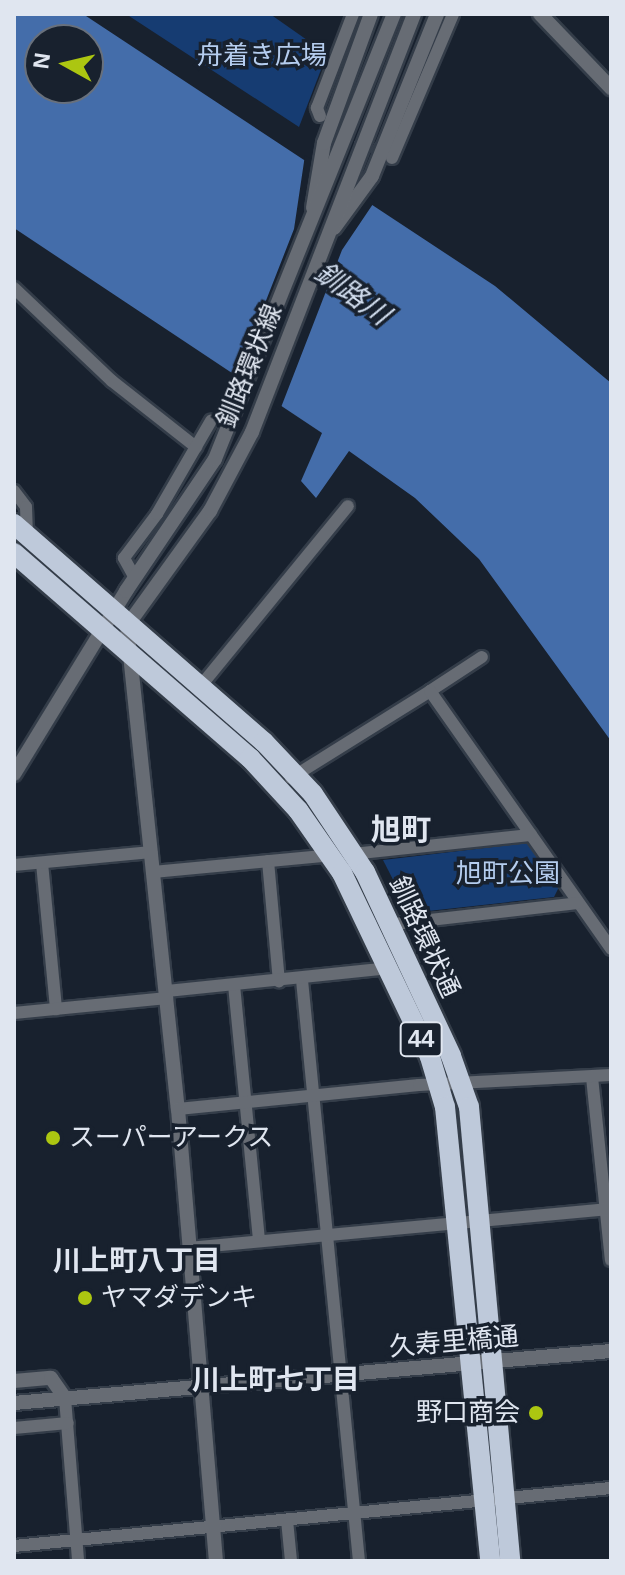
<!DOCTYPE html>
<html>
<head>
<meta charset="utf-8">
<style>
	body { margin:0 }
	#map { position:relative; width:625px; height:1575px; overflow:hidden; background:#18212e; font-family:Arial,"Noto Sans JP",sans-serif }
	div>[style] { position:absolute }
	.green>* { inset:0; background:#163c72 }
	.water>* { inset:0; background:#446daa }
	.pier>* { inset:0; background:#18212e }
	.minor-tunnel>* { height:12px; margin-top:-6px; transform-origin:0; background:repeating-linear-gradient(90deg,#363f4b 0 12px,transparent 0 18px) }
	.roads { filter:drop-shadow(2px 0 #343d49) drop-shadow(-2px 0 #343d49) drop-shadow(0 2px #343d49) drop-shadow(0 -2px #343d49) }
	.minor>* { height:12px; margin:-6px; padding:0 6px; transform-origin:6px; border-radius:6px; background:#676c74 }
	.tertiary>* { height:14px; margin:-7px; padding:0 7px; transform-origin:7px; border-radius:7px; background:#676c74 }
	.trunk>* { height:20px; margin:-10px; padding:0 10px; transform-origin:10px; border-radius:10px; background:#bec9da }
	.dots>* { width:22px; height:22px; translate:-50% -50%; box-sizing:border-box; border:4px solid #18212e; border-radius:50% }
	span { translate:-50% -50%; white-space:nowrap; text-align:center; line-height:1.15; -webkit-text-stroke:7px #18212e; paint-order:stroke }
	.shield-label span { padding:2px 6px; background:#18212e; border:2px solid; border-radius:6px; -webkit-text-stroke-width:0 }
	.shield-label { font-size:24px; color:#e0e6f0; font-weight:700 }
	.park-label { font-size:26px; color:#b5cdef }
	.street-label { font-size:26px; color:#e0e6f0 }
	.poi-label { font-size:26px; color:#e0e6f0 }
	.left { translate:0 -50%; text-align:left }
	.right { translate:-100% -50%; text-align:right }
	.water-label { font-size:28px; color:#d2deef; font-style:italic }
	.neighbourhood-label { font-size:28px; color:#e0e6f0; font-weight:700 }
	.quarter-label { font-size:30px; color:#e0e6f0; font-weight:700 }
	.frame { position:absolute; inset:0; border:16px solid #e0e6f0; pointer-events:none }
	.north { position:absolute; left:24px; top:24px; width:80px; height:80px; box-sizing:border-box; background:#18212e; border:2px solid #68707c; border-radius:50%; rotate:278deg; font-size:22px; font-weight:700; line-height:32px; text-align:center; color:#e0e6f0 }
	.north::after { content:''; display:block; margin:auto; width:28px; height:36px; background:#acc611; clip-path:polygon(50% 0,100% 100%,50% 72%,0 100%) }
</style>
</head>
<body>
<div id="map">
	<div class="green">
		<div style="clip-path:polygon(126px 14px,270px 14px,327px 54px,299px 127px)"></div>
		<div style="clip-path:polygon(527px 843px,559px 887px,554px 897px,410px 913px,383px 860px)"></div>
	</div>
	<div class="water">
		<div style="clip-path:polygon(evenodd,14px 14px,83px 14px,495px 286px,611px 383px,611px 741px,479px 559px,415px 498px,349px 451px,316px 498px,301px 481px,322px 433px,14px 228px,14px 14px,40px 40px,88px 40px,88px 88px,40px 88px,40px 40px)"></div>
	</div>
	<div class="pier">
		<div style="clip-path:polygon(305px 155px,375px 201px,342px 250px,280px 410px,235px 380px,294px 229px)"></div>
	</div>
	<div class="minor-tunnel">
		<div style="left:326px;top:119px;width:74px;rotate:31.1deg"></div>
	</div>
	<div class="roads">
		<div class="minor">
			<div style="left:320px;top:116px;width:9px;rotate:-111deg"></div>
			<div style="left:317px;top:108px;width:101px;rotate:-69deg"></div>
			<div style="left:392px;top:158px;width:156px;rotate:-67deg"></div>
			<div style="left:14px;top:288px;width:135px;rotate:43.5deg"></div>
			<div style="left:112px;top:381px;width:107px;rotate:38.2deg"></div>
			<div style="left:14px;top:491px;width:20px;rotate:53deg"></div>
			<div style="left:26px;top:507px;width:29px;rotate:88deg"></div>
			<div style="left:135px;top:578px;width:23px;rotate:-119deg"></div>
			<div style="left:124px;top:558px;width:55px;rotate:-53.1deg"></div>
			<div style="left:157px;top:514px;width:108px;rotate:-59.9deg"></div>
			<div style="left:199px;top:688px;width:235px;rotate:-50.7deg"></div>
			<div style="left:430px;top:691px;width:62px;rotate:-33.2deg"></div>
			<div style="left:291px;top:778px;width:164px;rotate:-32deg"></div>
			<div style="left:430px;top:691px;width:315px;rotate:54.9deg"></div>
			<div style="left:352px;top:854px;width:180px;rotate:-6.1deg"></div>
			<div style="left:268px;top:861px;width:121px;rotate:84.8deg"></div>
			<div style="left:42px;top:863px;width:147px;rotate:84.5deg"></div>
			<div style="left:14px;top:865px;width:138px;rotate:-5.4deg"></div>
			<div style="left:153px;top:872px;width:181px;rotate:-5.4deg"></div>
			<div style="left:386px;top:925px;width:193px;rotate:-6.5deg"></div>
			<div style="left:302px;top:980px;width:584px;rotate:84.4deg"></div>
			<div style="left:234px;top:985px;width:256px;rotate:84.4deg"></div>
			<div style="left:167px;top:991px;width:224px;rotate:-5.9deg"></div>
			<div style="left:14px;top:1013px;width:154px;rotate:-5.6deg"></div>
			<div style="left:592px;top:1077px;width:184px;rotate:84.1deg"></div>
			<div style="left:178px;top:1109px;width:242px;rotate:-5.7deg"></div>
			<div style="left:419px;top:1085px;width:192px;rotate:-3deg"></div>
			<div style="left:189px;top:1248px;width:424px;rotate:-5.3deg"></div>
			<div style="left:65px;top:1398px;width:164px;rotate:85.4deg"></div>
			<div style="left:14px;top:1428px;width:54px;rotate:-5.3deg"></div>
			<div style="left:287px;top:1520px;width:41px;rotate:84.4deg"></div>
			<div style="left:14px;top:1546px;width:600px;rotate:-5.55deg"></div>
		</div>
		<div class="tertiary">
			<div style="left:540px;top:14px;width:103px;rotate:46.2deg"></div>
			<div style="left:313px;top:208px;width:66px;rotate:-80.4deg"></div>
			<div style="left:324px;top:143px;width:137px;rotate:-70deg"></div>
			<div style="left:334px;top:228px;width:64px;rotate:-53.8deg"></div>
			<div style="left:372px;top:176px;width:175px;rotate:-68.1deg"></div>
			<div style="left:127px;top:626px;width:486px;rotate:84deg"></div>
			<div style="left:178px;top:1109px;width:454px;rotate:85.2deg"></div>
			<div style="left:127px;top:626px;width:142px;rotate:-54.2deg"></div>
			<div style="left:210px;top:511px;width:89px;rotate:-62deg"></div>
			<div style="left:252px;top:432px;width:448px;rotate:-68.8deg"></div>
			<div style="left:14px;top:774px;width:215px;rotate:-58.5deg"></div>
			<div style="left:126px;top:591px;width:159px;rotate:-56deg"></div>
			<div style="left:215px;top:459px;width:480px;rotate:-68.1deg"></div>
			<div style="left:14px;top:1381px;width:37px;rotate:-5deg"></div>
			<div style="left:51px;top:1378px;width:24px;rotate:55deg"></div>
			<div style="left:14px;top:1403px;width:599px;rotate:-4.98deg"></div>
		</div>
		<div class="trunk">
			<div style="left:14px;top:524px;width:332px;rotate:41.1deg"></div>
			<div style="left:264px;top:742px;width:71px;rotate:46.7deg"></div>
			<div style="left:313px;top:794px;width:94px;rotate:56.3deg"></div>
			<div style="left:365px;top:872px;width:203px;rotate:64.9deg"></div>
			<div style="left:451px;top:1056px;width:54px;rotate:70.6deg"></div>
			<div style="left:469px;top:1107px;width:456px;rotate:84.8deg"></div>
			<div style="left:14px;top:553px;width:313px;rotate:41deg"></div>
			<div style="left:250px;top:758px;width:71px;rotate:47.3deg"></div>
			<div style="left:298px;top:810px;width:77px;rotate:55.1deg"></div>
			<div style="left:342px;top:873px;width:204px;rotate:64.4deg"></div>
			<div style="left:430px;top:1057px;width:52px;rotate:73.3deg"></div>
			<div style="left:445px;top:1107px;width:456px;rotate:84.3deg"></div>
		</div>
	</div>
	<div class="dots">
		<div style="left:53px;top:1138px;background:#acc611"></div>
		<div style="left:85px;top:1298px;background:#acc611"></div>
		<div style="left:536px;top:1413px;background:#acc611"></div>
	</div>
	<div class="shield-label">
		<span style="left:421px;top:1039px">44</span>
	</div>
	<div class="park-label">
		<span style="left:262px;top:56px">舟着き広場</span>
		<span style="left:508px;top:874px">旭町公園</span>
	</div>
	<div class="street-label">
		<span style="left:250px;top:366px;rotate:-68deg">釧路環状線</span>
		<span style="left:424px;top:937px;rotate:65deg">釧路環状通</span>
		<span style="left:454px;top:1342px;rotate:-5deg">久寿里橋通</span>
	</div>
	<div class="poi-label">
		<span class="left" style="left:69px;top:1138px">スーパーアークス</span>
		<span class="left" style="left:101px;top:1298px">ヤマダデンキ</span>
		<span class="right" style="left:520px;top:1413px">野口商会</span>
	</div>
	<div class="water-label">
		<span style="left:352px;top:294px;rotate:36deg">釧路川</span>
	</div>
	<div class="neighbourhood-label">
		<span style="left:137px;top:1261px">川上町八丁目</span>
		<span style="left:276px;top:1380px">川上町七丁目</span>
	</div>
	<div class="quarter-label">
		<span style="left:401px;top:830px">旭町</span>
	</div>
	<div class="frame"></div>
	<div class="north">N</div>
</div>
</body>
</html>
